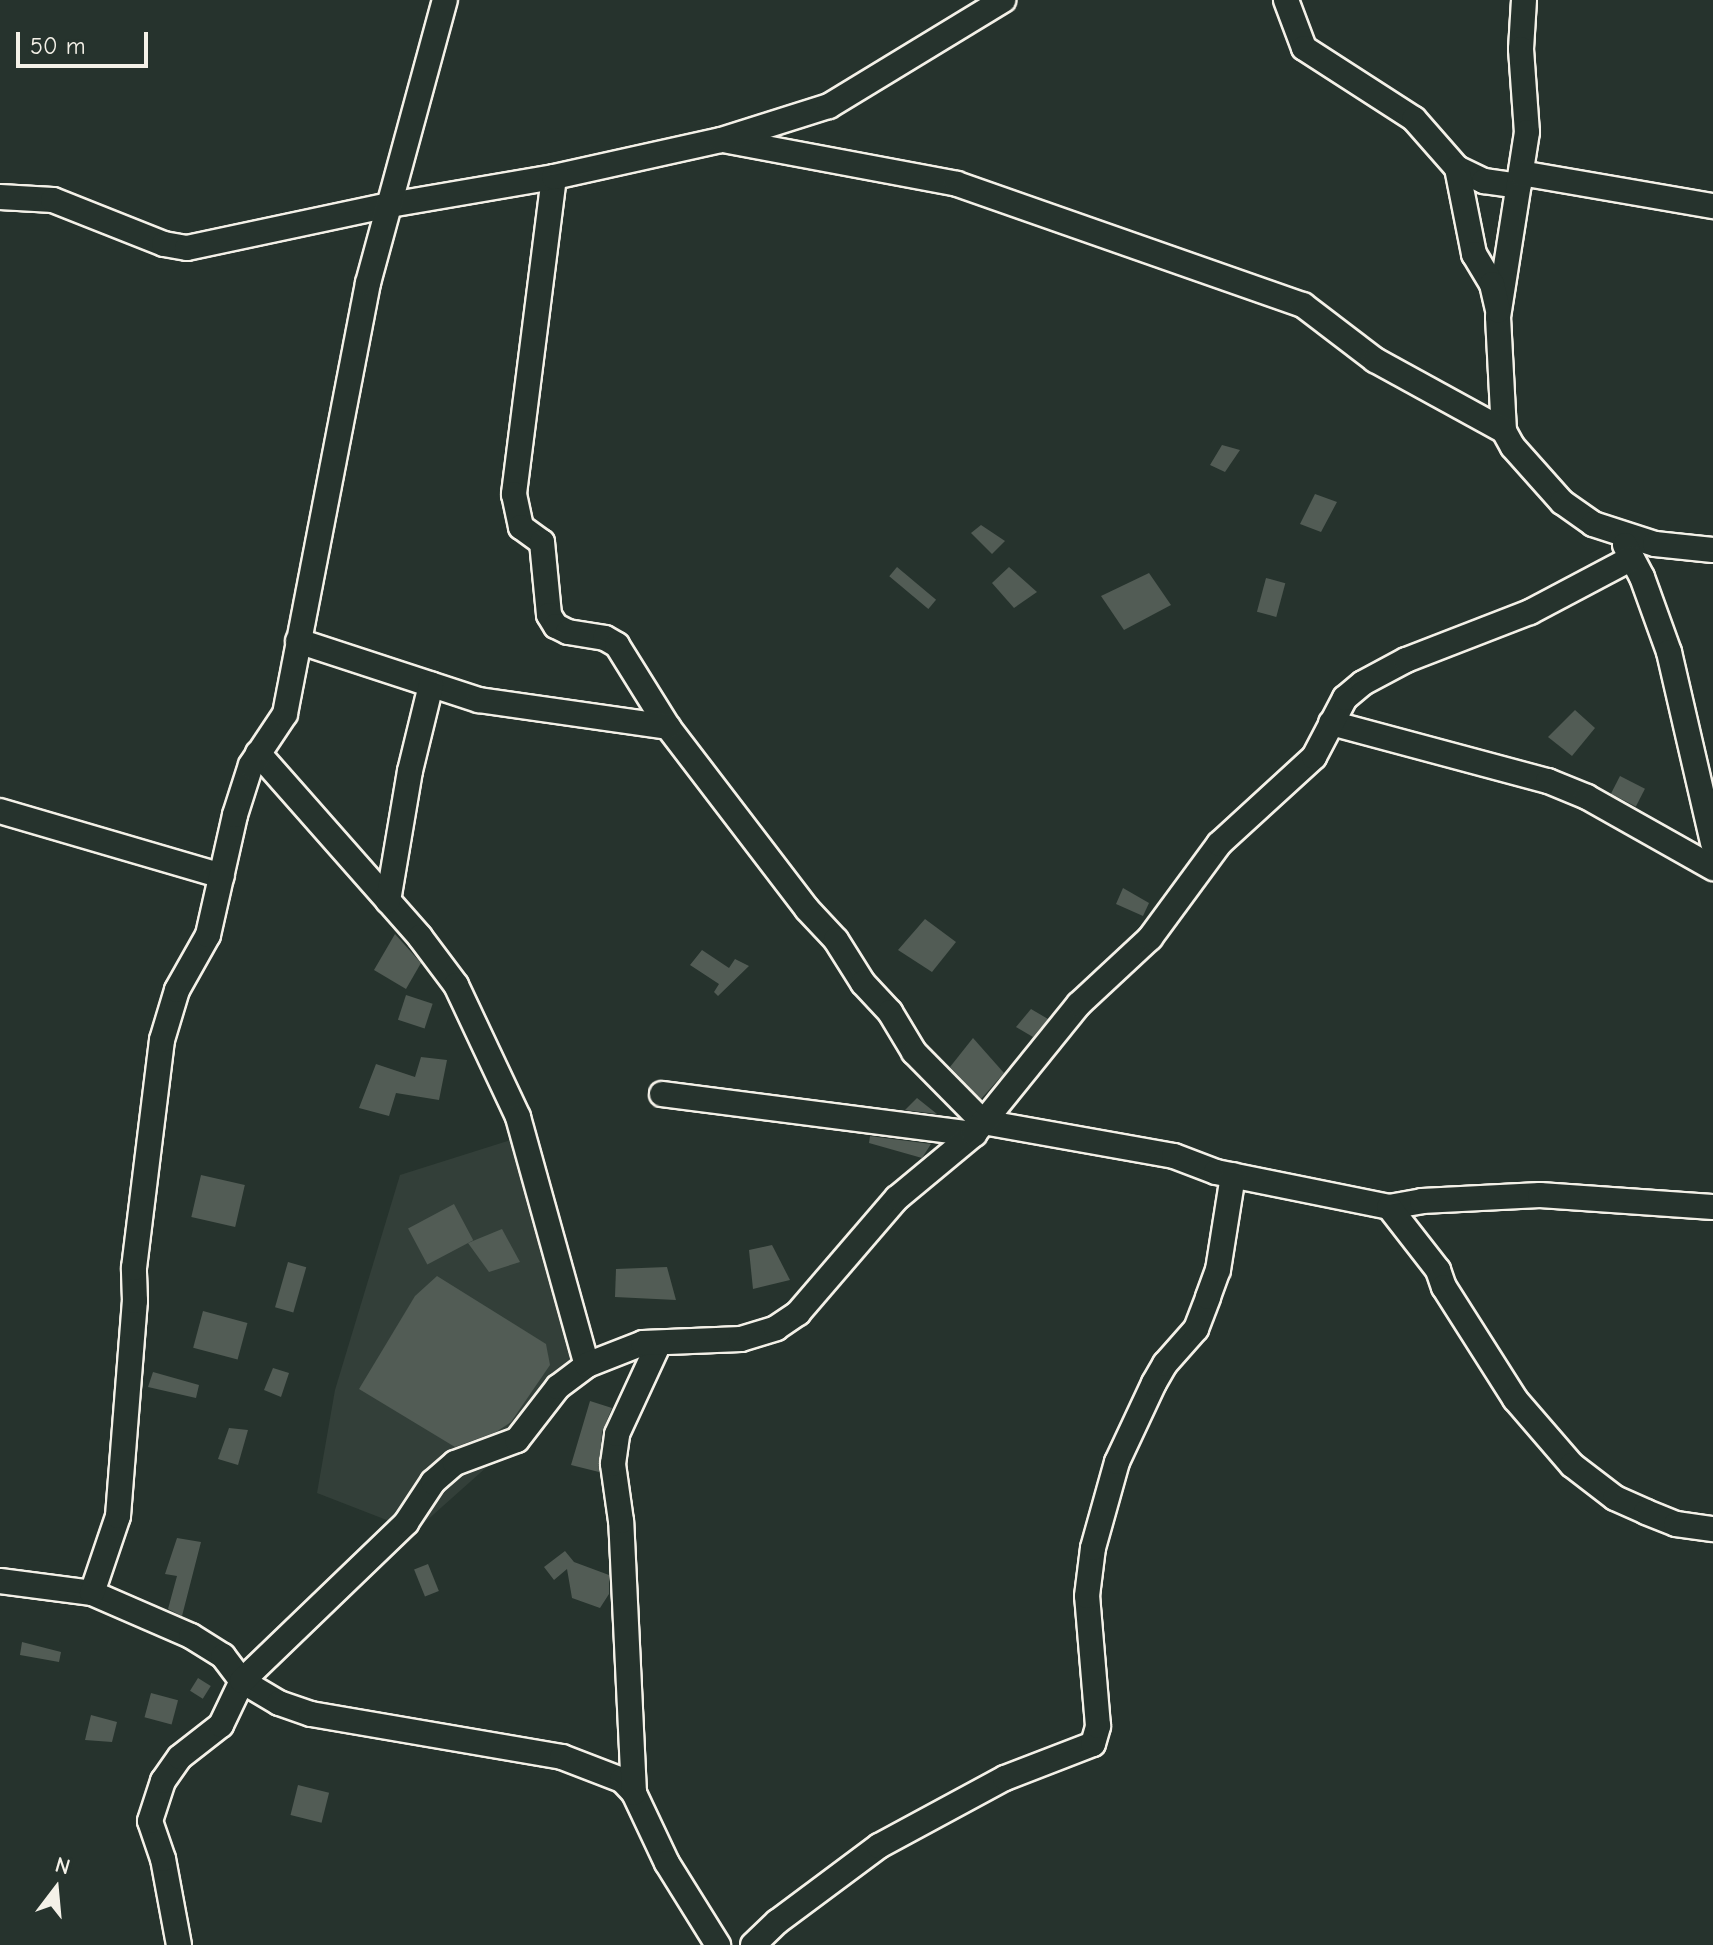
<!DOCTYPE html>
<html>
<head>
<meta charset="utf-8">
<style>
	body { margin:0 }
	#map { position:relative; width:1713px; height:1945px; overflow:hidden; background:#26332d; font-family:"Comic Neue",sans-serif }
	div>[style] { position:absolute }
	.built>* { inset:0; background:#333f39 }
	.building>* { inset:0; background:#525c55; transform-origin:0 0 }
	.roads { filter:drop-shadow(2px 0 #f4f1e8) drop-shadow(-2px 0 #f4f1e8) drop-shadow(0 2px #f4f1e8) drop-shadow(0 -2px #f4f1e8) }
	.minor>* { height:24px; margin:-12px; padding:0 12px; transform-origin:12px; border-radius:12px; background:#26332d }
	span { translate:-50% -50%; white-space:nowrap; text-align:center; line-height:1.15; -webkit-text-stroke:8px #26332d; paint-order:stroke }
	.north { position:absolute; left:16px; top:1849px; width:80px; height:80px; -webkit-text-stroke:6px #26332d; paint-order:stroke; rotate:16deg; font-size:22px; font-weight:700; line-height:32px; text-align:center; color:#f4f1e8 }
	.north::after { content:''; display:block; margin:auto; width:28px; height:36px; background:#f4f1e8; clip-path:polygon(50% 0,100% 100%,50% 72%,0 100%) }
	.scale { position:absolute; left:16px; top:32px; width:132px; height:36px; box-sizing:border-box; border:4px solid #f4f1e8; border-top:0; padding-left:10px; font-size:24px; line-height:28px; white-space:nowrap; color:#f4f1e8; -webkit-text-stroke:6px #26332d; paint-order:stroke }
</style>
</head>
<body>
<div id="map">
	<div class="built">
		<div style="clip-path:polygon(517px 1138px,576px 1366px,517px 1440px,415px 1531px,317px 1493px,335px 1390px,400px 1175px)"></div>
	</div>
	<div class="building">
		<div style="clip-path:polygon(1222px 445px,1240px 450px,1225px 472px,1210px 465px)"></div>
		<div style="clip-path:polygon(1315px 494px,1337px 502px,1321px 532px,1300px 524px)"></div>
		<div style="clip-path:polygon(981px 525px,1005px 541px,992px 554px,971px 533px)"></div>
		<div style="left:897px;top:567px;width:51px;height:12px;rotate:40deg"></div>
		<div style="clip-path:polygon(1009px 567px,1037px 592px,1014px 608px,992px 583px)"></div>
		<div style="clip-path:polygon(1149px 573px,1171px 605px,1124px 630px,1101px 596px)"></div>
		<div style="left:1266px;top:578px;width:20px;height:35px;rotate:15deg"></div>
		<div style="clip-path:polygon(1575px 710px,1595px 728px,1572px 756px,1548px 737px)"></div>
		<div style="left:1620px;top:776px;width:28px;height:20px;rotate:27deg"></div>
		<div style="clip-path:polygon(1123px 888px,1149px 903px,1143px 916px,1116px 904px)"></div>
		<div style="clip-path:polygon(925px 919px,956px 942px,932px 972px,898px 950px)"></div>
		<div style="clip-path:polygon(395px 934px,421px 963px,406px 989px,374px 970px)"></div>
		<div style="clip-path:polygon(702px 950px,729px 968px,735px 959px,749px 966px,718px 996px,714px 992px,719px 984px,690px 965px)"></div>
		<div style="left:406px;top:995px;width:28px;height:26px;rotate:18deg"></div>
		<div style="clip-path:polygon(1031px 1009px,1048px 1019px,1033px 1037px,1016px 1027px)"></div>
		<div style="clip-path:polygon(973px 1038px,1004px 1073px,981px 1099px,950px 1067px)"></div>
		<div style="clip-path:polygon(421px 1057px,447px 1060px,439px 1100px,396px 1093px,389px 1116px,359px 1108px,376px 1064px,415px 1077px)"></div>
		<div style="clip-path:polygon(917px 1098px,937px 1114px,905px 1110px)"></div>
		<div style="clip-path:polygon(870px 1136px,877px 1137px,931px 1144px,922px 1158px,869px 1143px)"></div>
		<div style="left:201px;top:1175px;width:45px;height:43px;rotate:13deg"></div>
		<div style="left:454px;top:1204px;width:41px;height:52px;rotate:62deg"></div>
		<div style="clip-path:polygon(502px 1229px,520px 1262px,489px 1272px,468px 1243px)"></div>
		<div style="clip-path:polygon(772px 1245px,790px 1280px,753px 1289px,749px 1250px)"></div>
		<div style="left:288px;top:1262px;width:19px;height:47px;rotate:16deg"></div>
		<div style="clip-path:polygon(667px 1267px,676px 1300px,615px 1297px,616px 1269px)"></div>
		<div style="clip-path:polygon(437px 1276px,546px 1344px,550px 1365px,511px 1422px,496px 1432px,455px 1447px,359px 1389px,415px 1296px)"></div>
		<div style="left:203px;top:1311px;width:46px;height:38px;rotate:15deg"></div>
		<div style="clip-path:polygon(273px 1368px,289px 1373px,281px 1397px,264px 1390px)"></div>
		<div style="clip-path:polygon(153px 1372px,199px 1385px,196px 1398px,148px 1387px)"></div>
		<div style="clip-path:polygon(590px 1401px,612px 1408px,602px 1432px,599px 1472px,571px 1465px)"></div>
		<div style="clip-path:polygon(229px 1428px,248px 1430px,238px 1465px,218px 1459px)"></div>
		<div style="clip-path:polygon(177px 1538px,201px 1542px,182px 1616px,168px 1609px,177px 1576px,165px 1574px)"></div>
		<div style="clip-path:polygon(565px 1551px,574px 1562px,609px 1575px,609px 1594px,600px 1608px,572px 1598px,567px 1569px,554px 1580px,544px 1567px)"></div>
		<div style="left:428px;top:1564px;width:29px;height:15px;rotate:68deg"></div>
		<div style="clip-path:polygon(22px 1642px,61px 1652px,59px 1662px,20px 1655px)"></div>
		<div style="left:198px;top:1678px;width:15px;height:15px;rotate:32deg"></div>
		<div style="left:151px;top:1693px;width:28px;height:25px;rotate:15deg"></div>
		<div style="clip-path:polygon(91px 1715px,117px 1722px,112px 1742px,85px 1740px)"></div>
		<div style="left:298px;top:1785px;width:32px;height:31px;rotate:14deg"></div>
	</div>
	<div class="roads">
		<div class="minor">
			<div style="left:1286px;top:0;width:51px;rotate:69.4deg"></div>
			<div style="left:1304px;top:48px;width:131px;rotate:32.8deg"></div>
			<div style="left:1414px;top:119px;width:65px;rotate:48.7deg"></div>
			<div style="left:1457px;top:168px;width:30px;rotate:26deg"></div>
			<div style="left:1484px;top:181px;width:35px;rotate:8deg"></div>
			<div style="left:1524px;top:0;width:49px;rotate:93.5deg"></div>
			<div style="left:1521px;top:49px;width:83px;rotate:85.9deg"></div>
			<div style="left:1527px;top:132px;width:187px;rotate:98.9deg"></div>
			<div style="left:1498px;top:317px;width:114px;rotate:87deg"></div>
			<div style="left:1504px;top:431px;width:18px;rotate:61deg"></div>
			<div style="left:1513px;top:447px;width:74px;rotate:48.3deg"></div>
			<div style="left:1562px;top:502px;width:38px;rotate:35deg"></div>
			<div style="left:1593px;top:524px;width:65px;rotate:17.9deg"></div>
			<div style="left:1655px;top:544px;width:58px;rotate:5.9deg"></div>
			<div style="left:728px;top:141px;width:233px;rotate:10.6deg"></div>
			<div style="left:957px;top:184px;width:367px;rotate:19.3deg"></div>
			<div style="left:1303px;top:305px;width:91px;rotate:37.4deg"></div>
			<div style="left:1375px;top:360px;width:147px;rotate:28.8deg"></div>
			<div style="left:1457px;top:168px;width:88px;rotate:78.8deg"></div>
			<div style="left:1474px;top:254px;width:35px;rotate:59deg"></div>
			<div style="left:1492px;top:284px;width:27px;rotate:77deg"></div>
			<div style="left:1521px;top:173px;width:195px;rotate:9.8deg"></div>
			<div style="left:554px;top:177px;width:320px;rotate:97.2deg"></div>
			<div style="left:514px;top:494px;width:34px;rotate:78deg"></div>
			<div style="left:521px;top:527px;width:26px;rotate:36deg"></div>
			<div style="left:542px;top:542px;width:73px;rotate:84.5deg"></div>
			<div style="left:549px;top:615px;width:13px;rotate:58deg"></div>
			<div style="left:556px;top:626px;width:13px;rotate:27deg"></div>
			<div style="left:568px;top:632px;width:37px;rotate:9deg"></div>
			<div style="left:605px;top:638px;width:14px;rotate:30deg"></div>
			<div style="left:617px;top:645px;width:97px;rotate:58.1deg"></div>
			<div style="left:668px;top:727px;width:229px;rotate:52.6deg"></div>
			<div style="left:807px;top:909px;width:42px;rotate:46.9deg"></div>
			<div style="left:836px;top:940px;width:51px;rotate:57.9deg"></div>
			<div style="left:863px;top:983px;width:40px;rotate:47deg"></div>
			<div style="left:890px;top:1012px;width:47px;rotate:59deg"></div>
			<div style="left:914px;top:1052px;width:98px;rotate:45.4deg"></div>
			<div style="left:983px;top:1122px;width:194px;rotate:10.1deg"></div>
			<div style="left:1174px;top:1156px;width:45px;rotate:20.9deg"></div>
			<div style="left:1216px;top:1172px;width:177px;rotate:11.4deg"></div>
			<div style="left:1389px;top:1207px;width:34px;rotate:-10deg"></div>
			<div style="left:1422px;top:1201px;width:118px;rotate:-2.9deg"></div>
			<div style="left:1540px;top:1195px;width:173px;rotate:4deg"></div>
			<div style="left:0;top:197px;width:53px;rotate:3.2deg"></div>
			<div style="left:53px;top:200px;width:119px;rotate:21.6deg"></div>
			<div style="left:164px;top:244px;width:23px;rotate:10deg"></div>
			<div style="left:187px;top:248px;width:208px;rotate:-12deg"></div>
			<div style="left:390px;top:205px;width:166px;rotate:-9.7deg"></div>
			<div style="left:554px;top:177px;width:171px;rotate:-12.5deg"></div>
			<div style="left:721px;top:140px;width:113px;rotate:-17.5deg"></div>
			<div style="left:829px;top:106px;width:204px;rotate:-31.3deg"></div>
			<div style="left:1625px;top:545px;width:36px;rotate:62deg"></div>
			<div style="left:1642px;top:577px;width:80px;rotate:70.2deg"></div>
			<div style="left:1669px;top:652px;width:196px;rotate:77deg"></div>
			<div style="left:298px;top:641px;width:190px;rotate:18.1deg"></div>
			<div style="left:479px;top:700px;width:191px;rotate:8.1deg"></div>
			<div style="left:1331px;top:723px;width:225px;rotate:15deg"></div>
			<div style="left:1548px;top:781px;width:42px;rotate:22.3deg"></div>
			<div style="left:1587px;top:797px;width:145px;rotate:29.4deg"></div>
			<div style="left:258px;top:753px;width:245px;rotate:48.6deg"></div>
			<div style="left:420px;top:937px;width:60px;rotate:53.1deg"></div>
			<div style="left:456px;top:985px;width:146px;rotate:64.8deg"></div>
			<div style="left:518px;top:1117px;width:257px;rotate:74.5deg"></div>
			<div style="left:0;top:811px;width:231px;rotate:16.3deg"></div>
			<div style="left:388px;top:901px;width:132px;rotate:-80.4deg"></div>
			<div style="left:410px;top:771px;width:89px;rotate:-76.3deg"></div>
			<div style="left:662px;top:1094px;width:315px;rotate:7.3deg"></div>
			<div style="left:1389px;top:1207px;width:80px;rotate:52.1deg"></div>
			<div style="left:1438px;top:1270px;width:18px;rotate:71deg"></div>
			<div style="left:1444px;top:1287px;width:133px;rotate:57.6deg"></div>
			<div style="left:1515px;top:1399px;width:87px;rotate:49.2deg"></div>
			<div style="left:1572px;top:1465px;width:54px;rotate:37.5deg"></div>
			<div style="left:1615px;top:1498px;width:34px;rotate:24deg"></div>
			<div style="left:1646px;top:1512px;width:32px;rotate:22deg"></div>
			<div style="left:1676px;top:1524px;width:37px;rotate:8deg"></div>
			<div style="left:0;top:1581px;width:93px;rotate:7.4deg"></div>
			<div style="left:92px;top:1593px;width:108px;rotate:23.5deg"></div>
			<div style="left:191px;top:1636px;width:38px;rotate:32deg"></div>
			<div style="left:223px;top:1656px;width:31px;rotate:53deg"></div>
			<div style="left:242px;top:1681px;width:43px;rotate:30.7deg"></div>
			<div style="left:279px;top:1703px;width:34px;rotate:19deg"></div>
			<div style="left:311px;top:1714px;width:255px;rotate:9.7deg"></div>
			<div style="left:562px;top:1757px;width:64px;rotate:21deg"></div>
			<div style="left:622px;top:1780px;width:18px;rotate:47deg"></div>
			<div style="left:634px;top:1793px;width:77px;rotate:64.8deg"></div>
			<div style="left:667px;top:1863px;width:97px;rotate:58.1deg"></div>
			<div style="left:92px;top:1593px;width:81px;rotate:-71.3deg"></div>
			<div style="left:118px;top:1516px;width:216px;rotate:-85.5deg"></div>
			<div style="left:135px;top:1301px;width:33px;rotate:-92deg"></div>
			<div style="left:134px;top:1268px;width:230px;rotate:-83deg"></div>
			<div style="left:162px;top:1040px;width:52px;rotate:-73.3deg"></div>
			<div style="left:177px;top:990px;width:63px;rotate:-60.6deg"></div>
			<div style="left:208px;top:935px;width:123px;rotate:-77.3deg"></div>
			<div style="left:235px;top:815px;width:52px;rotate:-72.3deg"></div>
			<div style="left:251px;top:765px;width:61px;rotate:-56.3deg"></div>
			<div style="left:285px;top:714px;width:439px;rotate:-79.1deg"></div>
			<div style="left:368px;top:283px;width:293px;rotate:-74.8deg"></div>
			<div style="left:634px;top:1793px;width:272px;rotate:-92.7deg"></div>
			<div style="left:621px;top:1521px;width:58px;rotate:-98deg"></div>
			<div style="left:613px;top:1464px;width:30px;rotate:-82deg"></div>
			<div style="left:617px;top:1434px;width:100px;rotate:-65.2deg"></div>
			<div style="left:179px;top:1945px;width:87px;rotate:-100.5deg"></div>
			<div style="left:163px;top:1859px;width:40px;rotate:-108.9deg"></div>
			<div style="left:150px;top:1821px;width:42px;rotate:-72deg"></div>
			<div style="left:163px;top:1781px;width:29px;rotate:-55deg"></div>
			<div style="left:180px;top:1757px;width:52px;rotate:-38deg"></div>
			<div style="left:221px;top:1725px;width:49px;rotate:-64.5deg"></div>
			<div style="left:242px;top:1681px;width:228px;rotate:-43.9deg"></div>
			<div style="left:406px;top:1523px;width:49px;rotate:-56.6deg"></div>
			<div style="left:433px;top:1482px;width:29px;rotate:-41deg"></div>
			<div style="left:455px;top:1463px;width:66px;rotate:-20.4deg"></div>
			<div style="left:517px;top:1440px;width:67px;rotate:-52.3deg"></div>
			<div style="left:558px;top:1387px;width:36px;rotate:-37deg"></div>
			<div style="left:587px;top:1365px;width:60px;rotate:-21.4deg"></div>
			<div style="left:643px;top:1343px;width:98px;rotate:-2.3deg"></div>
			<div style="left:741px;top:1339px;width:37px;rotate:-17deg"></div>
			<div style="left:776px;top:1328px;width:27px;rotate:-34deg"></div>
			<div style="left:798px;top:1313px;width:152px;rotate:-49.3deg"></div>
			<div style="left:897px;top:1198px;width:100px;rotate:-39.7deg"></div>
			<div style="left:974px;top:1134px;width:167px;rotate:-51.1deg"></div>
			<div style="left:1079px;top:1004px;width:97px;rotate:-42.9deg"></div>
			<div style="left:1150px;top:938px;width:117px;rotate:-53.7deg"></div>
			<div style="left:1219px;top:844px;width:129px;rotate:-42.5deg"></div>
			<div style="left:1314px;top:757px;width:67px;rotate:-62.3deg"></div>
			<div style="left:1345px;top:698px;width:23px;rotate:-40deg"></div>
			<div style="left:1363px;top:683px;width:49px;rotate:-28.1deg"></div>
			<div style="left:1406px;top:660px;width:133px;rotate:-21.2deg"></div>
			<div style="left:1530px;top:612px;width:115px;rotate:-27.9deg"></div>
			<div style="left:753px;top:1945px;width:33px;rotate:-44deg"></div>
			<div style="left:777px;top:1922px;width:127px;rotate:-36.7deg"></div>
			<div style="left:879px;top:1846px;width:143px;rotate:-28.4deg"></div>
			<div style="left:1005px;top:1778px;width:94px;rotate:-21.1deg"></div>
			<div style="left:1093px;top:1744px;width:19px;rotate:-74deg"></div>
			<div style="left:1098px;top:1726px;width:130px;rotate:-94.8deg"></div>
			<div style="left:1087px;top:1596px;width:48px;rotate:-82.9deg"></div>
			<div style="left:1093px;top:1548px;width:89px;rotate:-74.4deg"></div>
			<div style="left:1117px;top:1462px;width:87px;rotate:-64.9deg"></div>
			<div style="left:1154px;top:1383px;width:22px;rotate:-60deg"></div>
			<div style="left:1165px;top:1364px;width:47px;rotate:-48.5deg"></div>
			<div style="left:1196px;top:1329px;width:34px;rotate:-69deg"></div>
			<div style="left:1208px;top:1297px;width:29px;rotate:-70deg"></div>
			<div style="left:1218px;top:1270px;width:96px;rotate:-81deg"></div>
		</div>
	</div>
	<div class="north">N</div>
	<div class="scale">50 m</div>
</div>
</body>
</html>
